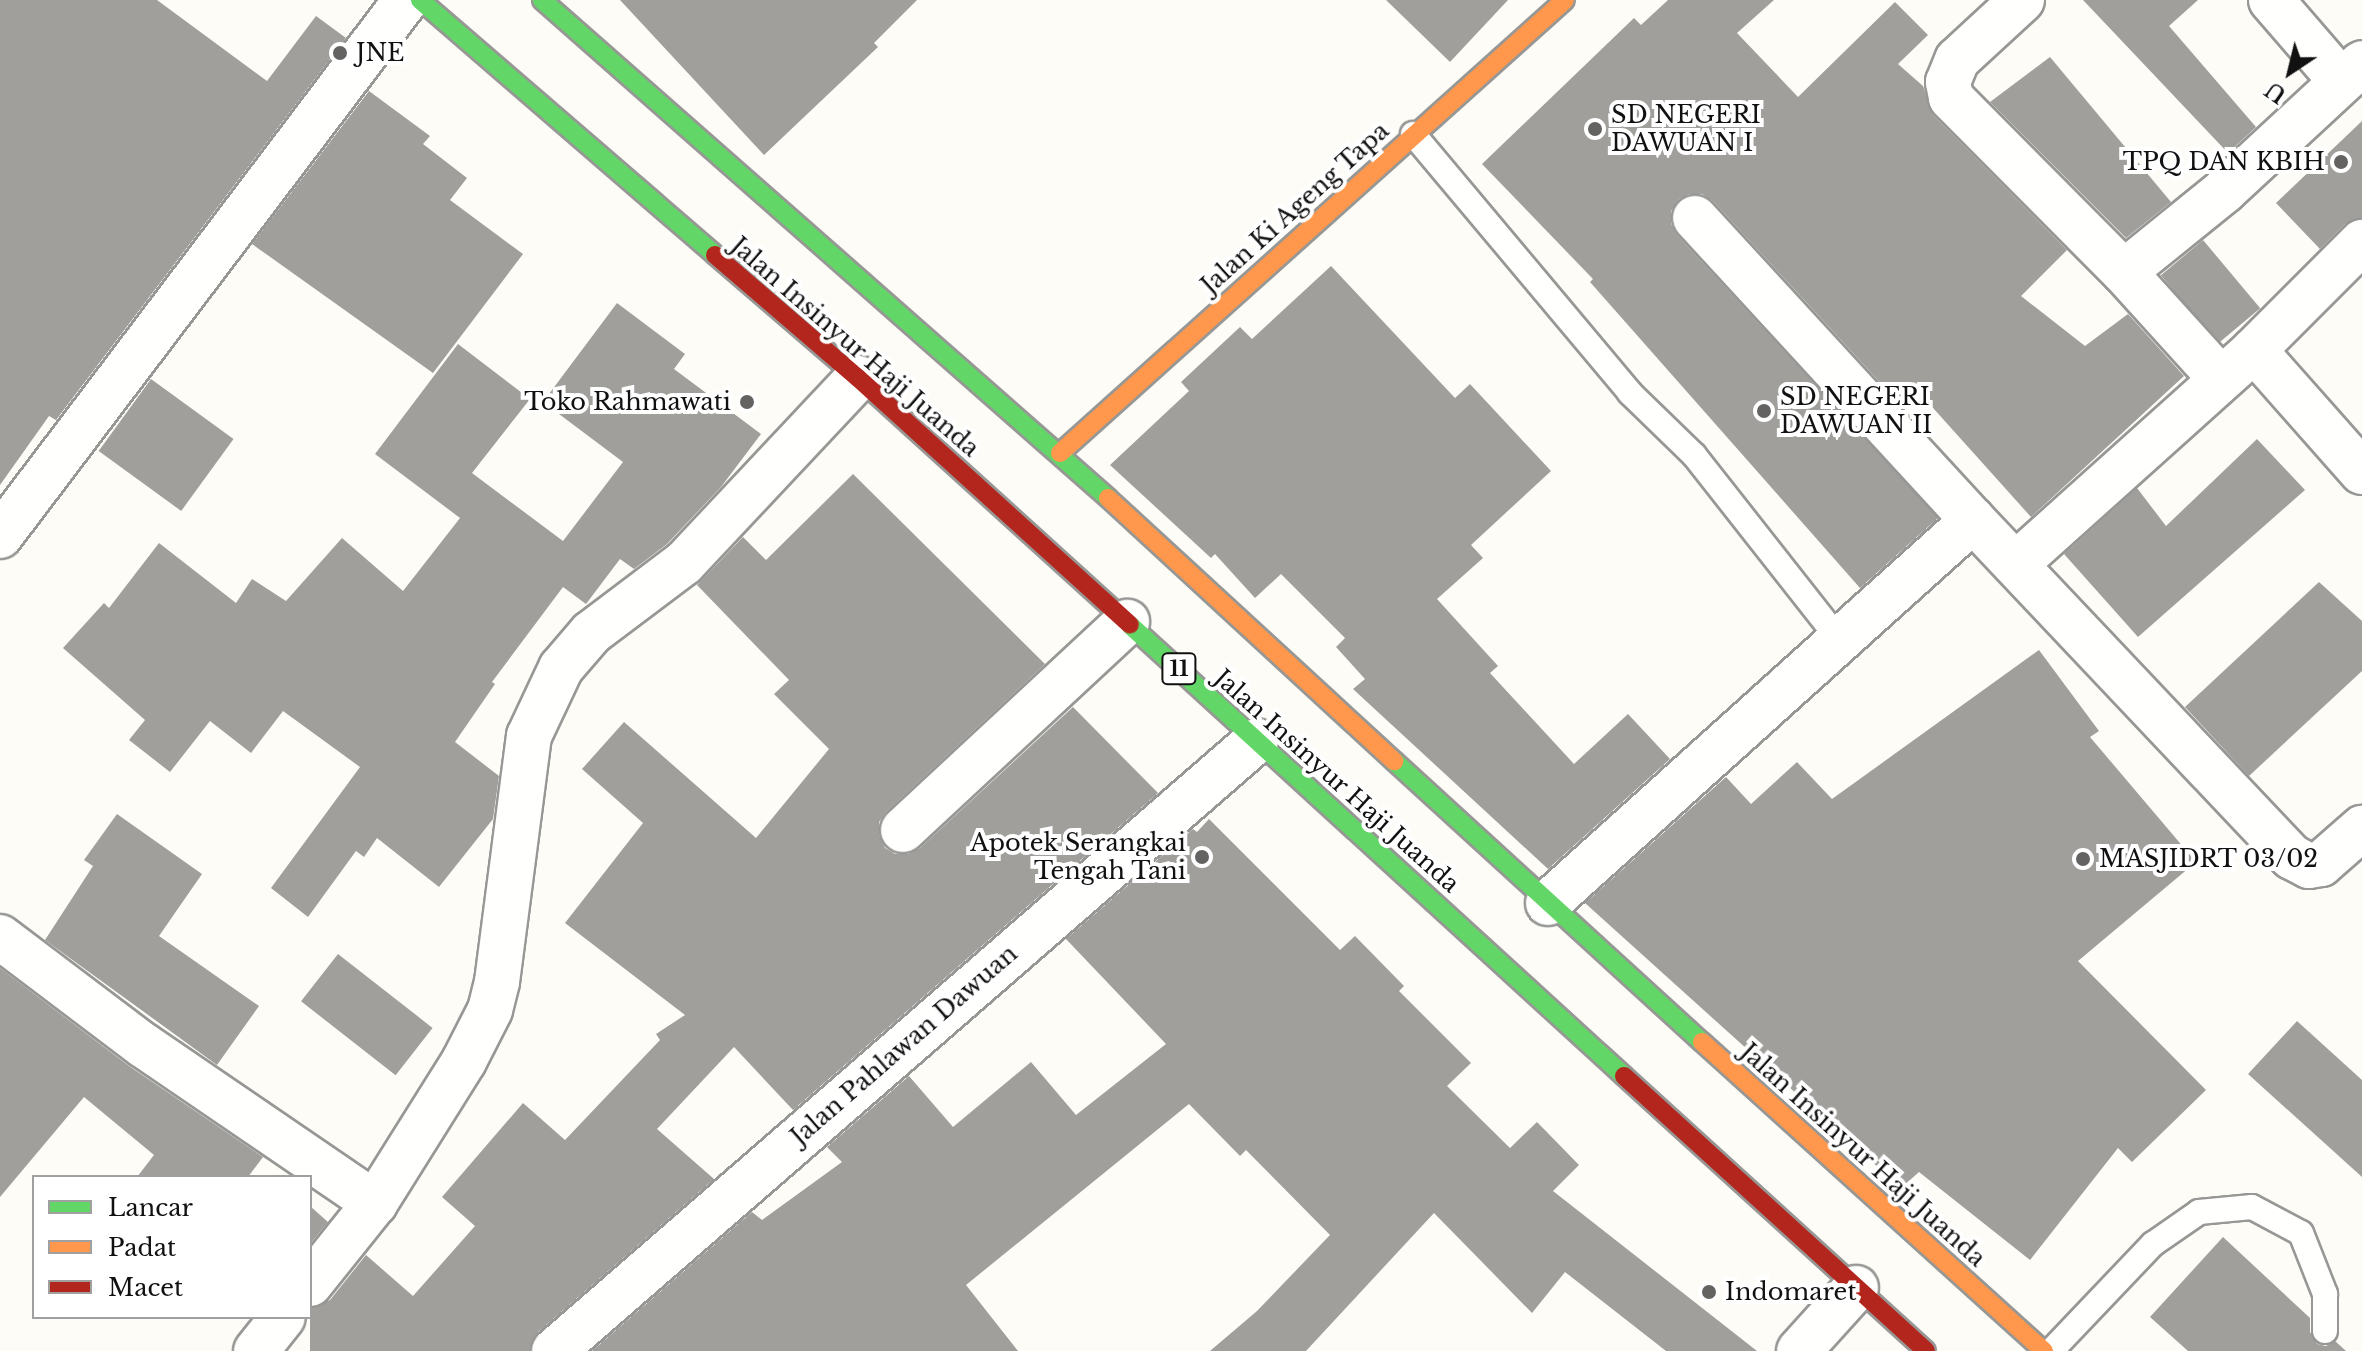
<!DOCTYPE html>
<html>
<head>
<meta charset="utf-8">
<style>
	body { margin:0 }
	#map { position:relative; width:2362px; height:1351px; overflow:hidden; background:#fdfcf7; font-family:"Libre Baskerville",serif }
	div>[style] { position:absolute }
	.building>* { inset:0; background:#a19f9c; transform-origin:0 0 }
	.roads { filter:drop-shadow(2px 0 #979795) drop-shadow(-2px 0 #979795) drop-shadow(0 2px #979795) drop-shadow(0 -2px #979795) }
	.lane>* { height:24px; margin:-12px; padding:0 12px; transform-origin:12px; border-radius:12px; background:#fffffe }
	.street>* { height:44px; margin:-22px; padding:0 22px; transform-origin:22px; border-radius:22px; background:#fffffe }
	.fast>* { height:18px; margin:-9px; padding:0 9px; transform-origin:9px; border-radius:9px; background:#63d668 }
	.slow>* { height:18px; margin:-9px; padding:0 9px; transform-origin:9px; border-radius:9px; background:#ff974d }
	.jam>* { height:18px; margin:-9px; padding:0 9px; transform-origin:9px; border-radius:9px; background:#b3261e }
	.dots>* { width:22px; height:22px; translate:-50% -50%; box-sizing:border-box; border:4px solid #fff; border-radius:50% }
	span { translate:-50% -50%; white-space:nowrap; text-align:center; line-height:1.15; -webkit-text-stroke:8px #fff; paint-order:stroke }
	.shield-label span { padding:2px 6px; background:#fff; border:2px solid; border-radius:6px; -webkit-text-stroke-width:0 }
	.shield-label { font-size:22px; color:#111; font-weight:700 }
	.poi-label { font-size:24px; color:#111 }
	.left { translate:0 -50%; text-align:left }
	.right { translate:-100% -50%; text-align:right }
	.street-label { font-size:24px; color:#111 }
	.legend { position:absolute; left:32px; top:1175px; width:280px; height:144px; box-sizing:border-box; background:#fff; border:2px solid #a0a0a0; margin:0; padding:10px 14px; list-style:none; font-size:24px; color:#111 }
	.legend li { display:flex; align-items:center; gap:16px; height:40px }
	.legend b { width:40px; border:2px solid #a0a0a0 }
	.north { position:absolute; left:2250px; top:32px; width:80px; height:80px; -webkit-text-stroke:6px #fff; paint-order:stroke; rotate:215deg; font-size:22px; font-weight:700; line-height:32px; text-align:center; color:#111 }
	.north::after { content:''; display:block; margin:auto; width:28px; height:36px; background:#111; clip-path:polygon(50% 0,100% 100%,50% 72%,0 100%) }
</style>
</head>
<body>
<div id="map">
	<div class="building">
		<div style="clip-path:polygon(0 0,157px 0,267px 81px,316px 16px,346px 38px,56px 420px,49px 416px,0 485px)"></div>
		<div style="clip-path:polygon(620px 0,917px 0,874px 43px,878px 47px,764px 155px)"></div>
		<div style="clip-path:polygon(1386px 0,1508px 0,1450px 62px)"></div>
		<div style="clip-path:polygon(1668px 0,1774px 0,1737px 33px,1798px 97px,1895px 2px,1928px 35px,1898px 64px,1923px 86px,1933px 115px,2067px 250px,2021px 296px,2085px 346px,2128px 314px,2184px 376px,2031px 517px,1916px 389px,1899px 403px,1713px 201px,1702px 194px,1689px 194px,1679px 199px,1671px 211px,1671px 224px,1677px 235px,1938px 518px,1860px 588px,1590px 282px,1593px 279px,1482px 164px,1634px 18px,1641px 25px)"></div>
		<div style="clip-path:polygon(2083px 0,2198px 0,2169px 26px,2256px 127px,2228px 153px)"></div>
		<div style="clip-path:polygon(2050px 57px,2171px 202px,2126px 238px,1990px 102px)"></div>
		<div style="clip-path:polygon(369px 91px,430px 136px,423px 144px,467px 178px,450px 200px,523px 254px,433px 373px,252px 244px)"></div>
		<div style="clip-path:polygon(2362px 121px,2362px 218px,2345px 224px,2320px 249px,2276px 203px)"></div>
		<div style="left:2203px;top:240px;width:89px;height:55px;rotate:50deg"></div>
		<div style="clip-path:polygon(1331px 266px,1455px 398px,1470px 384px,1551px 471px,1471px 545px,1483px 558px,1437px 599px,1498px 666px,1490px 673px,1574px 764px,1628px 714px,1670px 759px,1548px 869px,1353px 689px,1365px 679px,1336px 647px,1345px 638px,1281px 574px,1255px 598px,1215px 554px,1211px 558px,1110px 465px,1189px 391px,1181px 382px,1240px 327px,1252px 339px)"></div>
		<div style="clip-path:polygon(617px 303px,685px 354px,674px 369px,761px 434px,721px 487px,667px 544px,634px 569px,620px 559px,586px 604px,563px 587px,492px 682px,495px 684px,455px 742px,499px 776px,493px 819px,439px 887px,377px 838px,364px 857px,356px 851px,308px 917px,271px 888px,360px 767px,283px 711px,251px 753px,210px 721px,170px 772px,129px 740px,145px 720px,63px 648px,104px 603px,109px 608px,159px 543px,236px 603px,252px 579px,286px 601px,342px 538px,403px 591px,460px 518px,375px 454px,458px 344px,530px 399px,472px 473px,563px 541px,623px 462px,543px 402px)"></div>
		<div style="left:151px;top:379px;width:102px;height:89px;rotate:36deg"></div>
		<div style="clip-path:polygon(2257px 439px,2305px 490px,2138px 637px,2064px 554px,2137px 488px,2166px 526px)"></div>
		<div style="clip-path:polygon(853px 474px,1045px 664px,886px 812px,879px 822px,879px 835px,885px 848px,895px 854px,908px 854px,920px 848px,1073px 707px,1158px 793px,793px 1110px,734px 1047px,657px 1129px,714px 1179px,538px 1332px,530px 1351px,310px 1351px,310px 1308px,330px 1300px,366px 1255px,413px 1296px,475px 1226px,442px 1197px,523px 1103px,565px 1140px,660px 1040px,656px 1034px,685px 1015px,565px 923px,643px 823px,582px 769px,624px 722px,756px 838px,829px 749px,774px 694px,789px 680px,697px 585px,743px 537px,766px 560px)"></div>
		<div style="clip-path:polygon(2319px 582px,2362px 621px,2362px 671px,2249px 776px,2185px 707px)"></div>
		<div style="clip-path:polygon(2039px 650px,2099px 731px,2090px 737px,2196px 862px,2078px 961px,2206px 1090px,2132px 1162px,2118px 1148px,2030px 1260px,1919px 1172px,1901px 1188px,1585px 903px,1726px 777px,1751px 804px,1797px 762px,1832px 799px)"></div>
		<div style="clip-path:polygon(117px 814px,202px 874px,159px 936px,259px 1006px,217px 1065px,45px 940px,93px 866px,84px 860px)"></div>
		<div style="clip-path:polygon(1209px 819px,1340px 950px,1355px 936px,1404px 986px,1399px 991px,1471px 1063px,1447px 1086px,1510px 1148px,1537px 1122px,1579px 1165px,1553px 1191px,1757px 1351px,1666px 1351px,1565px 1272px,1532px 1313px,1434px 1213px,1306px 1351px,1210px 1351px,1257px 1311px,1330px 1235px,1246px 1150px,1240px 1156px,1189px 1104px,966px 1285px,1018px 1351px,592px 1351px,752px 1212px,762px 1220px,842px 1162px,827px 1147px,909px 1076px,953px 1127px,1031px 1062px,1076px 1115px,1166px 1044px,1066px 939px,1193px 829px,1197px 832px)"></div>
		<div style="left:338px;top:954px;width:120px;height:60px;rotate:38deg"></div>
		<div style="clip-path:polygon(0 968px,129px 1066px,263px 1157px,248px 1177px,137px 1177px,154px 1155px,84px 1097px,0 1197px)"></div>
		<div style="clip-path:polygon(2297px 1021px,2362px 1080px,2362px 1177px,2248px 1074px)"></div>
		<div style="clip-path:polygon(310px 1206px,328px 1222px,310px 1244px)"></div>
		<div style="clip-path:polygon(2223px 1237px,2310px 1318px,2310px 1332px,2317px 1344px,2326px 1346px,2335px 1341px,2346px 1351px,2188px 1351px,2150px 1317px)"></div>
	</div>
	<div class="roads">
		<div class="lane">
			<div style="left:1413px;top:134px;width:338px;rotate:50deg"></div>
			<div style="left:1630px;top:393px;width:89px;rotate:44.1deg"></div>
			<div style="left:1694px;top:455px;width:234px;rotate:51.8deg"></div>
			<div style="left:2051px;top:1351px;width:148px;rotate:-46.4deg"></div>
			<div style="left:2153px;top:1244px;width:56px;rotate:-34.8deg"></div>
			<div style="left:2199px;top:1212px;width:53px;rotate:-5.4deg"></div>
			<div style="left:2252px;top:1207px;width:55px;rotate:28deg"></div>
			<div style="left:2301px;top:1233px;width:66px;rotate:68.5deg"></div>
			<div style="left:2325px;top:1294px;width:37px;rotate:90deg"></div>
		</div>
		<div class="street">
			<div style="left:2022px;top:0;width:88px;rotate:137.3deg"></div>
			<div style="left:1957px;top:60px;width:24px;rotate:112deg"></div>
			<div style="left:1948px;top:82px;width:16px;rotate:79deg"></div>
			<div style="left:1951px;top:98px;width:245px;rotate:45.2deg"></div>
			<div style="left:2124px;top:272px;width:129px;rotate:-39deg"></div>
			<div style="left:2224px;top:191px;width:188px;rotate:-42.8deg"></div>
			<div style="left:2271px;top:0;width:106px;rotate:49.2deg"></div>
			<div style="left:1695px;top:218px;width:410px;rotate:47.4deg"></div>
			<div style="left:1973px;top:520px;width:464px;rotate:46.6deg"></div>
			<div style="left:2292px;top:857px;width:19px;rotate:28deg"></div>
			<div style="left:2309px;top:866px;width:12px;rotate:-9deg"></div>
			<div style="left:2321px;top:864px;width:55px;rotate:-41.3deg"></div>
			<div style="left:2124px;top:272px;width:144px;rotate:47.8deg"></div>
			<div style="left:2254px;top:350px;width:153px;rotate:-45deg"></div>
			<div style="left:0;top:536px;width:672px;rotate:-52.86deg"></div>
			<div style="left:2017px;top:563px;width:319px;rotate:-41.9deg"></div>
			<div style="left:2254px;top:350px;width:163px;rotate:48.5deg"></div>
			<div style="left:903px;top:830px;width:306px;rotate:-42.9deg"></div>
			<div style="left:1548px;top:903px;width:572px;rotate:-42.02deg"></div>
			<div style="left:0;top:937px;width:179px;rotate:37.1deg"></div>
			<div style="left:143px;top:1045px;width:281px;rotate:34.3deg"></div>
			<div style="left:310px;top:1284px;width:104px;rotate:-51.3deg"></div>
			<div style="left:375px;top:1203px;width:168px;rotate:-57.9deg"></div>
			<div style="left:464px;top:1061px;width:57px;rotate:-63deg"></div>
			<div style="left:490px;top:1010px;width:29px;rotate:-76deg"></div>
			<div style="left:497px;top:982px;width:248px;rotate:-82.6deg"></div>
			<div style="left:529px;top:736px;width:75px;rotate:-64.8deg"></div>
			<div style="left:561px;top:668px;width:46px;rotate:-49.4deg"></div>
			<div style="left:591px;top:633px;width:116px;rotate:-37deg"></div>
			<div style="left:684px;top:563px;width:254px;rotate:-46.8deg"></div>
			<div style="left:256px;top:1351px;width:43px;rotate:-51.5deg"></div>
			<div style="left:554px;top:1351px;width:930px;rotate:-40.99deg"></div>
			<div style="left:1799px;top:1351px;width:85px;rotate:-47.9deg"></div>
		</div>
		<div class="fast">
			<div style="left:420px;top:0;width:390px;rotate:40.8deg"></div>
			<div style="left:542px;top:0;width:754px;rotate:41.34deg"></div>
			<div style="left:1130px;top:625px;width:669px;rotate:42.39deg"></div>
			<div style="left:1394px;top:761px;width:417px;rotate:42.4deg"></div>
		</div>
		<div class="slow">
			<div style="left:1060px;top:453px;width:678px;rotate:-41.89deg"></div>
			<div style="left:1108px;top:498px;width:389px;rotate:42.6deg"></div>
			<div style="left:1702px;top:1042px;width:461px;rotate:42.1deg"></div>
		</div>
		<div class="jam">
			<div style="left:715px;top:255px;width:189px;rotate:40.7deg"></div>
			<div style="left:858px;top:378px;width:367px;rotate:42.2deg"></div>
			<div style="left:1624px;top:1076px;width:408px;rotate:42.3deg"></div>
		</div>
	</div>
	<div class="dots">
		<div style="left:340px;top:53px;background:#646362"></div>
		<div style="left:1595px;top:129px;background:#646362"></div>
		<div style="left:2341px;top:162px;background:#646362"></div>
		<div style="left:747px;top:402px;background:#646362"></div>
		<div style="left:1764px;top:411px;background:#646362"></div>
		<div style="left:1202px;top:857px;background:#646362"></div>
		<div style="left:2083px;top:859px;background:#646362"></div>
		<div style="left:1709px;top:1292px;background:#646362"></div>
	</div>
	<div class="shield-label">
		<span style="left:1179px;top:669px">11</span>
	</div>
	<div class="poi-label">
		<span class="left" style="left:356px;top:53px">JNE</span>
		<span class="left" style="left:1611px;top:129px">SD NEGERI<br>DAWUAN I</span>
		<span class="right" style="left:2325px;top:162px">TPQ DAN KBIH</span>
		<span class="left" style="left:1780px;top:411px">SD NEGERI<br>DAWUAN II</span>
		<span class="right" style="left:731px;top:402px">Toko Rahmawati</span>
		<span class="right" style="left:1186px;top:857px">Apotek Serangkai<br>Tengah Tani</span>
		<span class="left" style="left:2099px;top:859px">MASJIDRT 03/02</span>
		<span class="left" style="left:1725px;top:1292px">Indomaret</span>
	</div>
	<div class="street-label">
		<span style="left:1295px;top:208px;rotate:-42deg">Jalan Ki Ageng Tapa</span>
		<span style="left:855px;top:347px;rotate:41deg">Jalan Insinyur Haji Juanda</span>
		<span style="left:1337px;top:781px;rotate:42deg">Jalan Insinyur Haji Juanda</span>
		<span style="left:904px;top:1045px;rotate:-41deg">Jalan Pahlawan Dawuan</span>
		<span style="left:1863px;top:1155px;rotate:42deg">Jalan Insinyur Haji Juanda</span>
	</div>
	<ul class="legend">
	<li><b style="height:10px;background:#63d668"></b>Lancar</li>
	<li><b style="height:10px;background:#ff974d"></b>Padat</li>
	<li><b style="height:10px;background:#b3261e"></b>Macet</li>
	</ul>
	<div class="north">U</div>
</div>
</body>
</html>
